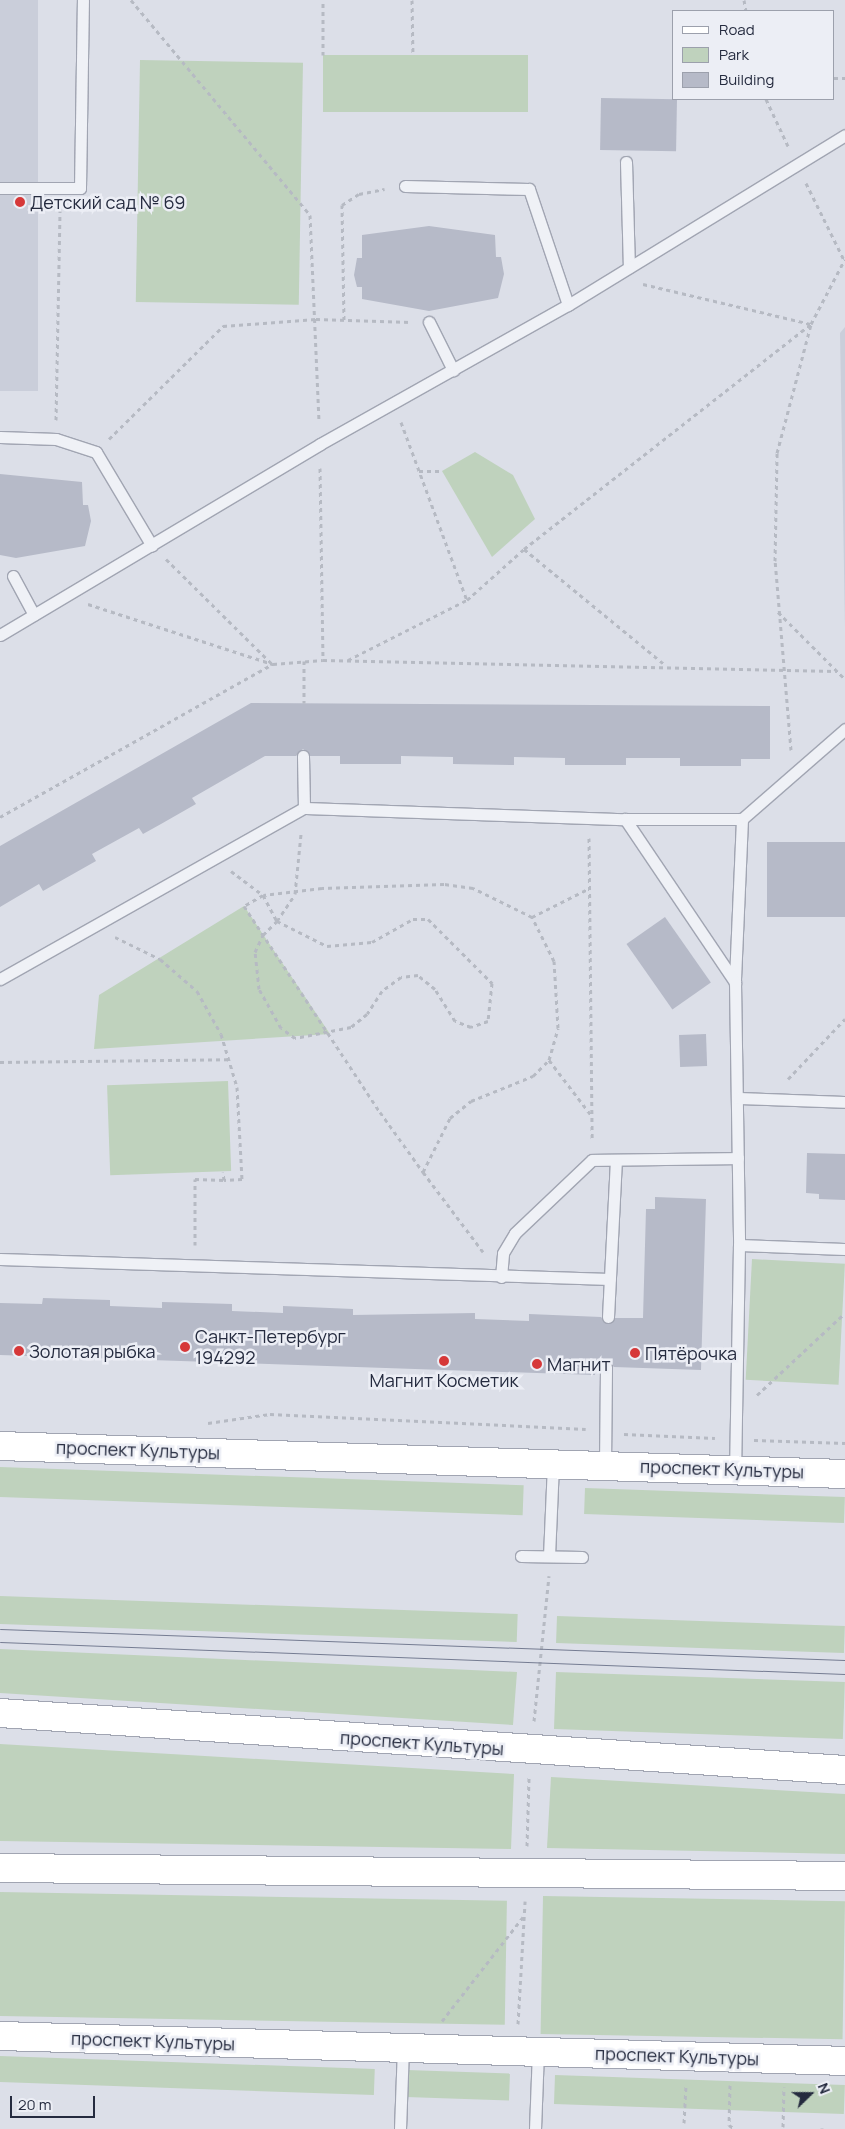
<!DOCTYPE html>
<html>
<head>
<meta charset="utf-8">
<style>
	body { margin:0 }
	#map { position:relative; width:845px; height:2129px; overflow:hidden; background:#dcdfe8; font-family:Manrope,sans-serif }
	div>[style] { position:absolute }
	.built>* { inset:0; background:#caceda; transform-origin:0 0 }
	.green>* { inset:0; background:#bfd2bd; transform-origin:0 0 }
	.building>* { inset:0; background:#b6bac8; transform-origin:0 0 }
	.path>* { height:3px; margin-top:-1.5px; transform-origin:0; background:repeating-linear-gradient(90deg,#b6bac3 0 4px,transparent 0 8px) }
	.roads { filter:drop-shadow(1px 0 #a1a5b2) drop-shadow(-1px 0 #a1a5b2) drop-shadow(0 1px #a1a5b2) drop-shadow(0 -1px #a1a5b2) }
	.lane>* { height:11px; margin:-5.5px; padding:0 5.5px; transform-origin:5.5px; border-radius:5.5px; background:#eff1f6 }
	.secondary>* { height:28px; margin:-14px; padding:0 14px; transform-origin:14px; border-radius:14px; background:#fff }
	.tram>* { height:1px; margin:-0.5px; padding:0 0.5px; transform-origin:0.5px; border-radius:0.5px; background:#757c92 }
	.dots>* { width:14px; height:14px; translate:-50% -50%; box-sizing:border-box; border:2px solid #eceef5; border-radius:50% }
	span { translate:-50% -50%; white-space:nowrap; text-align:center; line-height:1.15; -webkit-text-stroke:5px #eceef5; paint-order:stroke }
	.poi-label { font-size:18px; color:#252b3f }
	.left { translate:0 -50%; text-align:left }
	.street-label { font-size:18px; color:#252b3f }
	.legend { position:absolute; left:672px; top:10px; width:162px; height:90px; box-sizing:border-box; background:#eceef5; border:1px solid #9ca0ac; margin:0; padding:6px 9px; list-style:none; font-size:15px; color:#252b3f }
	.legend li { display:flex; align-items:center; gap:10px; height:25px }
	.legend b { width:25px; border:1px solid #9ca0ac }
	.north { position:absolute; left:785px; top:2069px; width:50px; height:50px; -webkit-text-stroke:4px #eceef5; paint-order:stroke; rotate:68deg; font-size:14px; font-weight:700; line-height:20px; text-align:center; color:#252b3f }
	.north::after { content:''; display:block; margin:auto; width:18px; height:22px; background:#252b3f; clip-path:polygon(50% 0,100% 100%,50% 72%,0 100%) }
	.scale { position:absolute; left:10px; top:2096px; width:85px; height:22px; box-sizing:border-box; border:2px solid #252b3f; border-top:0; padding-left:6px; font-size:15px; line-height:18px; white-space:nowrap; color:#252b3f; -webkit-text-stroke:4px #eceef5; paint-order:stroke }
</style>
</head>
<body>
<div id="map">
	<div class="built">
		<div style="left:0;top:0;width:38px;height:391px"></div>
		<div style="clip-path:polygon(845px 327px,845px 628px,840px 333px)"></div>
	</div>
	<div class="green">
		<div style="left:323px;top:55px;width:205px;height:57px"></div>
		<div style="left:140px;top:60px;width:163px;height:242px;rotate:1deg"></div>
		<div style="clip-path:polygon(475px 452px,513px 475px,535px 519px,492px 557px,442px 471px)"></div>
		<div style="clip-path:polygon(244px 906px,330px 1034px,94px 1049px,99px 995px)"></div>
		<div style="left:228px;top:1081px;width:90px;height:121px;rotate:88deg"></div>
		<div style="left:752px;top:1259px;width:93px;height:121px;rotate:3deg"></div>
		<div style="left:0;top:1467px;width:524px;height:30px;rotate:2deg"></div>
		<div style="left:585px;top:1488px;width:260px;height:26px;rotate:2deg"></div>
		<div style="left:0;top:1596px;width:518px;height:28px;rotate:2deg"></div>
		<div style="left:557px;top:1616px;width:288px;height:27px;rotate:2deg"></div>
		<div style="clip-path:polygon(0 1649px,517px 1672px,513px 1725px,0 1693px)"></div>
		<div style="left:556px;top:1672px;width:289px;height:57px;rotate:2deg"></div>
		<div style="clip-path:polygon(0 1744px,514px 1774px,511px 1849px,0 1841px)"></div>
		<div style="clip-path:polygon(551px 1777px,845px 1794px,845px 1854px,547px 1848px)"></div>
		<div style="left:0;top:1892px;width:507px;height:124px;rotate:1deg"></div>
		<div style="left:543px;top:1896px;width:302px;height:138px;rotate:1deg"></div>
		<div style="left:0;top:2056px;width:375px;height:26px;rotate:2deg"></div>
		<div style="left:407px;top:2070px;width:103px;height:27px;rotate:2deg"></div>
		<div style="left:555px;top:2075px;width:290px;height:29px;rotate:2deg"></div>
	</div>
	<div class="building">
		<div style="left:601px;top:98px;width:76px;height:52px;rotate:1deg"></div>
		<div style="clip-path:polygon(429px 226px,495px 235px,496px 257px,501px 257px,504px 274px,498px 298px,429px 311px,362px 299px,362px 287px,357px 287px,354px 275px,357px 258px,362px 258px,362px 235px)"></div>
		<div style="clip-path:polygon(0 474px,82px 482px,83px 505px,88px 505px,91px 521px,85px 546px,16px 558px,0 555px)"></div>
		<div style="clip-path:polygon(251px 703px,770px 706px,770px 759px,741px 759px,741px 766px,680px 766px,680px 758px,626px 758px,626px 765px,565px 765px,565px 758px,514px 757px,514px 765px,453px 764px,453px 757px,401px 756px,401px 764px,340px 764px,340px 756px,310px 756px,303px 749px,296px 756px,265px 756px,192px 798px,196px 804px,161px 824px,143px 834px,139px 828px,92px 854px,96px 861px,43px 891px,39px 884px,0 907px,0 846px)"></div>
		<div style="left:767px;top:842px;width:78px;height:75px"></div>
		<div style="left:665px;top:917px;width:80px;height:47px;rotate:55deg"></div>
		<div style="left:706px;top:1034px;width:32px;height:27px;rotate:88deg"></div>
		<div style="clip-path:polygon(807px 1153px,845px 1154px,845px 1200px,819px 1199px,819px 1194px,806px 1193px)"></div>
		<div style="clip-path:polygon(655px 1197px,706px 1199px,701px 1370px,614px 1367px,607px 1360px,595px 1367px,595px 1375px,0 1355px,0 1303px,42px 1304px,43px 1298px,110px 1300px,110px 1306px,162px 1308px,162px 1302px,232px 1304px,232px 1311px,283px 1313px,283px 1306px,353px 1309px,353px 1315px,475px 1313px,475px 1319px,529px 1321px,529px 1314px,601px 1317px,608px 1324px,615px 1318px,643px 1318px,646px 1209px,655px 1209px)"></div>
	</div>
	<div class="path">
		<div style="left:131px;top:0;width:280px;rotate:50.2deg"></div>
		<div style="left:310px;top:215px;width:207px;rotate:87.5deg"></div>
		<div style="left:412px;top:0;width:55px;rotate:89deg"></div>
		<div style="left:744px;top:0;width:11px;rotate:80deg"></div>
		<div style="left:323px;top:55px;width:55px;rotate:-90deg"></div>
		<div style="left:834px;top:78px;width:11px"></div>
		<div style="left:766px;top:99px;width:52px;rotate:64.9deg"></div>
		<div style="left:806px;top:183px;width:86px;rotate:63.7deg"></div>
		<div style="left:643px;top:284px;width:173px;rotate:13.4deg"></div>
		<div style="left:344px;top:320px;width:115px;rotate:-91deg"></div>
		<div style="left:342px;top:205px;width:20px;rotate:-33deg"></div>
		<div style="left:359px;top:194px;width:26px;rotate:-11deg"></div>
		<div style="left:56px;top:420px;width:214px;rotate:-88.9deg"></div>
		<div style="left:401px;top:422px;width:190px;rotate:69.7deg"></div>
		<div style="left:109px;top:439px;width:161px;rotate:-44.7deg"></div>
		<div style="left:223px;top:326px;width:93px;rotate:-4.3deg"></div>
		<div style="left:316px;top:319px;width:95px;rotate:1.8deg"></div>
		<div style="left:320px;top:468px;width:191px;rotate:89.1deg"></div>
		<div style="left:419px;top:471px;width:23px"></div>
		<div style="left:524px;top:549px;width:181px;rotate:39.4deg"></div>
		<div style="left:166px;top:559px;width:149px;rotate:44.7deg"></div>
		<div style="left:88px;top:604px;width:194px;rotate:18deg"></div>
		<div style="left:778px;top:612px;width:95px;rotate:45deg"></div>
		<div style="left:348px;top:660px;width:133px;rotate:-26.8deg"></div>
		<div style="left:467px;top:600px;width:76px;rotate:-41.8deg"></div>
		<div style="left:524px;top:549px;width:365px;rotate:-38.1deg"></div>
		<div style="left:304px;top:661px;width:42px;rotate:90deg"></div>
		<div style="left:791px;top:750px;width:190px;rotate:-94.8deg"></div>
		<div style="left:775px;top:561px;width:108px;rotate:-88.9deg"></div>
		<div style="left:777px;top:453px;width:133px;rotate:-75.2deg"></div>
		<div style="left:811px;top:324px;width:73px;rotate:-62.4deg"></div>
		<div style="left:0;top:817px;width:313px;rotate:-29.3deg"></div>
		<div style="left:273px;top:664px;width:50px;rotate:-4.6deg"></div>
		<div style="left:323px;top:660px;width:513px;rotate:1.23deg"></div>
		<div style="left:589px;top:838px;width:301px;rotate:89.4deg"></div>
		<div style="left:231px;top:871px;width:40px;rotate:37deg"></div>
		<div style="left:263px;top:895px;width:30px;rotate:62deg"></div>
		<div style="left:277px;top:921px;width:56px;rotate:26.6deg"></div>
		<div style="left:327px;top:946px;width:45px;rotate:-5.1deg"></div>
		<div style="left:372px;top:942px;width:47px;rotate:-29.3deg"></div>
		<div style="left:413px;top:919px;width:15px"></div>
		<div style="left:428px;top:919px;width:91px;rotate:45deg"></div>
		<div style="left:492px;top:983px;width:38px;rotate:96deg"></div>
		<div style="left:488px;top:1021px;width:18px;rotate:161deg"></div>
		<div style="left:471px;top:1027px;width:17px;rotate:-159deg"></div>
		<div style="left:455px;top:1021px;width:38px;rotate:-122deg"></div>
		<div style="left:435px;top:989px;width:22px;rotate:-141deg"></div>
		<div style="left:418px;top:975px;width:17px;rotate:173deg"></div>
		<div style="left:401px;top:977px;width:24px;rotate:144deg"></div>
		<div style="left:382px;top:991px;width:27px;rotate:123deg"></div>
		<div style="left:367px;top:1014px;width:21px;rotate:141deg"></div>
		<div style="left:351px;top:1027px;width:57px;rotate:168.9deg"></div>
		<div style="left:295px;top:1038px;width:17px;rotate:-144deg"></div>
		<div style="left:281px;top:1028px;width:45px;rotate:-119.4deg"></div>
		<div style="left:259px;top:989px;width:37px;rotate:-96deg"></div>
		<div style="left:255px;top:952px;width:19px;rotate:-65deg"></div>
		<div style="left:263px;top:935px;width:20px;rotate:-45deg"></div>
		<div style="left:277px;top:921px;width:32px;rotate:-56deg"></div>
		<div style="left:295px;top:894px;width:60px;rotate:-84.3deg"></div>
		<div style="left:532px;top:917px;width:65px;rotate:-26.6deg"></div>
		<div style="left:115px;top:937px;width:50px;rotate:26.1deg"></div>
		<div style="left:160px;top:959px;width:49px;rotate:40.9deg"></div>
		<div style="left:197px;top:991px;width:49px;rotate:60.8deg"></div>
		<div style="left:221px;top:1034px;width:55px;rotate:73.2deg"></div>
		<div style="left:237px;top:1087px;width:92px;rotate:86.9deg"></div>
		<div style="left:242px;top:1179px;width:18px;rotate:177deg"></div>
		<div style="left:549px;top:1060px;width:69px;rotate:52.6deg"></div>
		<div style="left:0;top:1062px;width:230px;rotate:-0.7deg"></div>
		<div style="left:788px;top:1079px;width:83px;rotate:-46.5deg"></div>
		<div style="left:423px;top:1172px;width:60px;rotate:-63.4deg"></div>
		<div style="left:450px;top:1118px;width:27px;rotate:-39deg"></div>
		<div style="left:471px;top:1101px;width:67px;rotate:-22deg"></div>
		<div style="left:533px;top:1076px;width:23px;rotate:-45deg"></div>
		<div style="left:549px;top:1060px;width:33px;rotate:-74deg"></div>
		<div style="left:558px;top:1028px;width:67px;rotate:-93.4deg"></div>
		<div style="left:554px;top:961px;width:49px;rotate:-116.6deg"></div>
		<div style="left:532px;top:917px;width:66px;rotate:-153.8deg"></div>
		<div style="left:473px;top:888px;width:29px;rotate:-172deg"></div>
		<div style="left:444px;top:884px;width:122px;rotate:178.1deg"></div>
		<div style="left:322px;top:888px;width:59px;rotate:173.2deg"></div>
		<div style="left:263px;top:895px;width:22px;rotate:150deg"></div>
		<div style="left:244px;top:906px;width:247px;rotate:56.6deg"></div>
		<div style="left:380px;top:1112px;width:74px;rotate:54.4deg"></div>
		<div style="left:423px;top:1172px;width:100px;rotate:53.1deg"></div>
		<div style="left:195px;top:1245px;width:66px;rotate:-90deg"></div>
		<div style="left:195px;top:1179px;width:29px;rotate:2deg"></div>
		<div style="left:224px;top:1180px;width:8px;rotate:-97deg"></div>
		<div style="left:757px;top:1395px;width:120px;rotate:-43deg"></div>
		<div style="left:208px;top:1423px;width:63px;rotate:-8.3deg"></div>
		<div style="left:270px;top:1414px;width:316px;rotate:2.7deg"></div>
		<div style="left:624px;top:1434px;width:91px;rotate:2.5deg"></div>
		<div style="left:754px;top:1440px;width:91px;rotate:1.9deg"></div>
		<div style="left:534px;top:1721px;width:146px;rotate:-84.1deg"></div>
		<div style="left:527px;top:1846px;width:69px;rotate:-88.3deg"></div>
		<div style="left:442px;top:2021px;width:132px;rotate:-52.1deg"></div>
		<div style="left:518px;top:2024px;width:123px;rotate:-86.7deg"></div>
		<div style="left:730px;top:2085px;width:40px;rotate:91.4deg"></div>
		<div style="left:729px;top:2125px;width:7px;rotate:34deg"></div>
		<div style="left:684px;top:2123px;width:39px;rotate:-87deg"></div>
		<div style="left:783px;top:2127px;width:40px;rotate:-88.6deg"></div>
		<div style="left:822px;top:2129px;width:1px;rotate:-90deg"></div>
	</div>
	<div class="roads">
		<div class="lane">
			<div style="left:626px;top:162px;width:105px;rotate:88.4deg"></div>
			<div style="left:405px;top:186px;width:124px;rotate:1.4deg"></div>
			<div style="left:529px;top:189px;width:122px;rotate:71.4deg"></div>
			<div style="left:0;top:188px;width:80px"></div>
			<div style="left:80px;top:188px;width:188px;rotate:-89.1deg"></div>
			<div style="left:429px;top:322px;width:54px;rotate:63.4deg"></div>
			<div style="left:0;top:437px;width:56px;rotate:2deg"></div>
			<div style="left:56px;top:439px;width:42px;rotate:18deg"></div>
			<div style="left:96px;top:452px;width:109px;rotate:59.2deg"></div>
			<div style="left:13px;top:576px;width:44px;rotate:61.7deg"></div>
			<div style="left:0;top:635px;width:373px;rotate:-30.8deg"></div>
			<div style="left:320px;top:444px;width:284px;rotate:-29.3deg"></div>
			<div style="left:568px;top:305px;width:325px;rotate:-31.5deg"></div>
			<div style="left:303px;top:756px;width:52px;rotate:88.9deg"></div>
			<div style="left:625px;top:819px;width:117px"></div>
			<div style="left:742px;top:819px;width:163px;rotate:92.5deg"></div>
			<div style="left:742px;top:819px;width:137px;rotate:-41.1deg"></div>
			<div style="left:0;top:979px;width:349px;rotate:-29.4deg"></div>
			<div style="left:304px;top:808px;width:321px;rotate:2deg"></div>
			<div style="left:625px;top:819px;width:197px;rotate:56deg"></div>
			<div style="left:735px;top:982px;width:263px;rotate:89.1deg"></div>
			<div style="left:739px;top:1245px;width:225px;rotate:91deg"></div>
			<div style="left:738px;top:1098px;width:107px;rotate:2.1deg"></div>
			<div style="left:739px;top:1245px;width:106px;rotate:2.2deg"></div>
			<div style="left:0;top:1259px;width:610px;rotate:1.88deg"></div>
			<div style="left:501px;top:1277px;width:24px;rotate:-85deg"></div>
			<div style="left:503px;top:1253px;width:23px;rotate:-59deg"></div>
			<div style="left:515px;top:1233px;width:106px;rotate:-43.5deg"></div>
			<div style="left:592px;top:1160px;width:146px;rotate:-0.8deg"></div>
			<div style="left:608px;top:1317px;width:157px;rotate:-87.1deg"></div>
			<div style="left:605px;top:1464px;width:97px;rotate:-89.4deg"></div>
			<div style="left:521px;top:1556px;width:61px;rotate:0.9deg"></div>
			<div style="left:549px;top:1556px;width:93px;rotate:-87.5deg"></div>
			<div style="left:400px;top:2129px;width:81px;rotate:-87.9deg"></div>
			<div style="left:535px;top:2129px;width:78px;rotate:-87.8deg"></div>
		</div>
		<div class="secondary">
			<div style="left:0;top:1446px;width:845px;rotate:1.9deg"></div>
			<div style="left:0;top:1713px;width:847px;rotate:3.86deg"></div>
			<div style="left:0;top:1868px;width:845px;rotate:0.54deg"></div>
			<div style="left:0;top:2036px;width:845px;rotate:1.69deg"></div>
		</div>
	</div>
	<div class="tram">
		<div style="left:0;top:1629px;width:846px;rotate:2.1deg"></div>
		<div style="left:0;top:1642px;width:846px;rotate:2.17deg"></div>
	</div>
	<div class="dots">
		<div style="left:20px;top:202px;background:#d63839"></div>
		<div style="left:185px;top:1347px;background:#d63839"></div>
		<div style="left:19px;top:1351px;background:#d63839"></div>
		<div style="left:635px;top:1353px;background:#d63839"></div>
		<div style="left:444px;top:1361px;background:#d63839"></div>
		<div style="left:537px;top:1364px;background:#d63839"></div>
	</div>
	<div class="poi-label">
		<span class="left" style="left:30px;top:202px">Детский сад № 69</span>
		<span class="left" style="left:195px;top:1347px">Санкт-Петербург<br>194292</span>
		<span class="left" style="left:29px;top:1351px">Золотая рыбка</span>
		<span class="left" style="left:645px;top:1353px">Пятёрочка</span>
		<span class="left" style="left:547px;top:1364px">Магнит</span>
		<span style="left:444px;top:1380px">Магнит Косметик</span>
	</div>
	<div class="street-label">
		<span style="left:138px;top:1450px;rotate:2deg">проспект Культуры</span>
		<span style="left:722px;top:1469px;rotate:2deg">проспект Культуры</span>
		<span style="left:422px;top:1743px;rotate:4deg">проспект Культуры</span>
		<span style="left:153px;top:2041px;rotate:2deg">проспект Культуры</span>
		<span style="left:677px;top:2056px;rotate:2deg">проспект Культуры</span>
	</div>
	<ul class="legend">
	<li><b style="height:6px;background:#fff"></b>Road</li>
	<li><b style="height:14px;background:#bfd2bd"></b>Park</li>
	<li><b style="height:14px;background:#b6bac8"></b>Building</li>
	</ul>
	<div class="north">N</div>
	<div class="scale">20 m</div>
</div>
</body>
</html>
